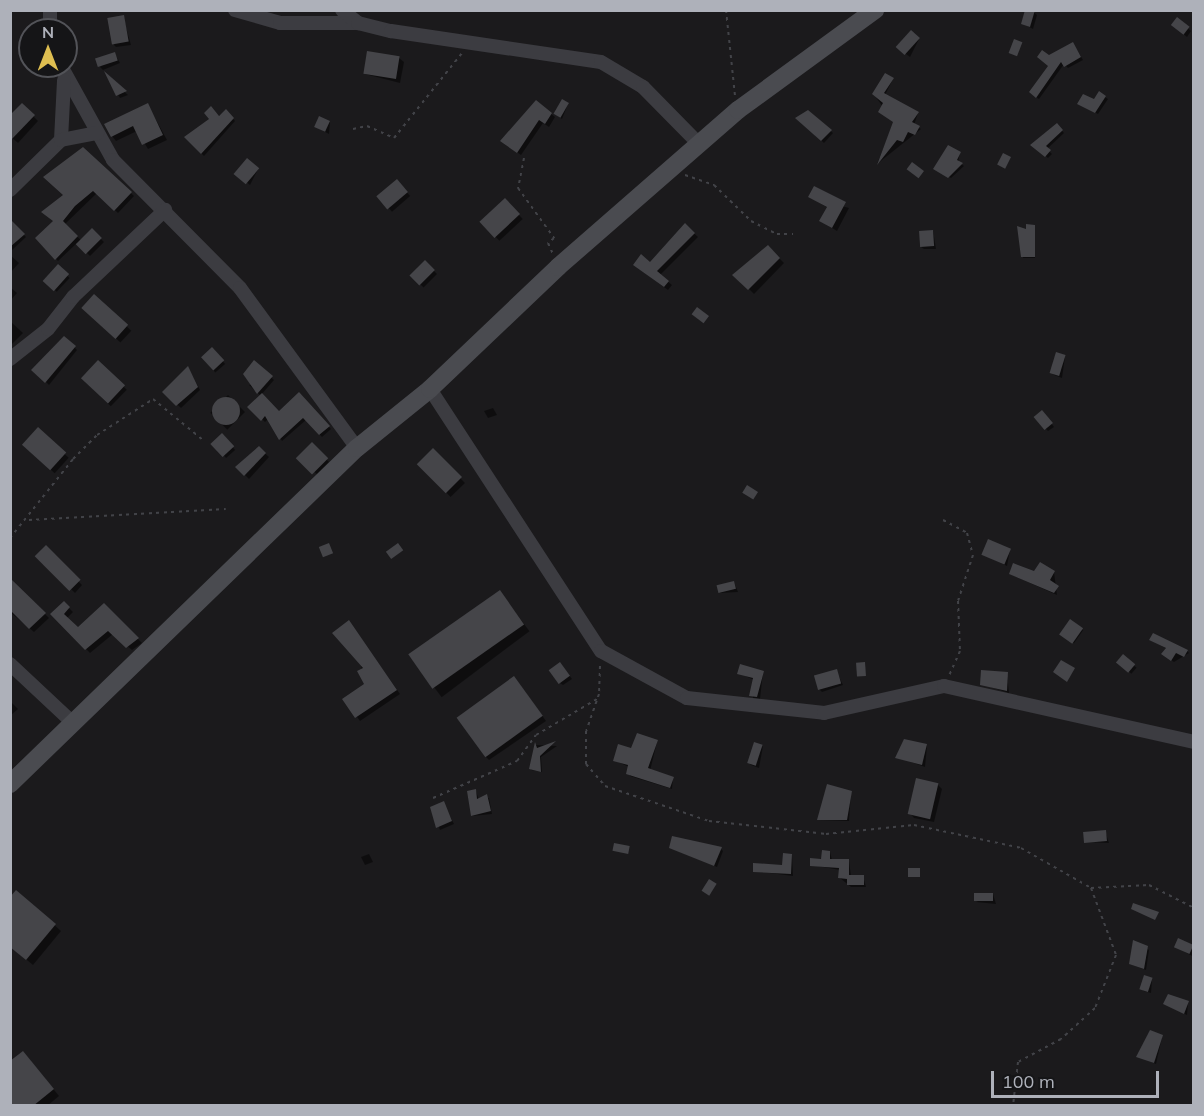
<!DOCTYPE html>
<html>
<head>
<meta charset="utf-8">
<style>
	body { margin:0 }
	#map { position:relative; width:1204px; height:1116px; overflow:hidden; background:#1b1a1c; font-family:Mulish,sans-serif }
	div>[style] { position:absolute }
	.shadow>* { inset:0; background:#0007; transform-origin:0 0 }
	.building>* { inset:0; background:#454549; transform-origin:0 0 }
	.round { border-radius:50% }
	.path>* { height:2px; margin-top:-1px; transform-origin:0; background:repeating-linear-gradient(90deg,#424348 0 3px,transparent 0 7.5px) }
	.street>* { height:14px; margin:-7px; padding:0 7px; transform-origin:7px; border-radius:7px; background:#3c3c41 }
	.secondary>* { height:18px; margin:-9px; padding:0 9px; transform-origin:9px; border-radius:9px; background:#4a4b50 }
	span { translate:-50% -50%; white-space:nowrap; text-align:center; line-height:1.15; -webkit-text-stroke:4.5px #151517; paint-order:stroke }
	.frame { position:absolute; inset:0; border:12px solid #aeb1ba; pointer-events:none }
	.north { position:absolute; left:18px; top:18px; width:60px; height:60px; box-sizing:border-box; background:#151517; border:2px solid #525358; border-radius:50%; rotate:0deg; font-size:16px; font-weight:700; line-height:24px; text-align:center; color:#aeb1ba }
	.north::after { content:''; display:block; margin:auto; width:21px; height:27px; background:#debe51; clip-path:polygon(50% 0,100% 100%,50% 72%,0 100%) }
	.scale { position:absolute; left:991px; top:1071px; width:168px; height:27px; box-sizing:border-box; border:3px solid #aeb1ba; border-top:0; padding-left:8px; font-size:18px; line-height:21px; white-space:nowrap; color:#aeb1ba; -webkit-text-stroke:4px #151517; paint-order:stroke }
</style>
</head>
<body>
<div id="map">
	<div class="shadow">
		<div style="clip-path:polygon(1031px 10px,1037px 15px,1033px 29px,1022px 23px)"></div>
		<div style="clip-path:polygon(123px 17px,131px 45px,116px 47px,114px 45px)"></div>
		<div style="clip-path:polygon(1177px 19px,1191px 31px,1187px 37px,1175px 27px)"></div>
		<div style="clip-path:polygon(919px 39px,910px 57px,902px 51px)"></div>
		<div style="clip-path:polygon(1073px 44px,1083px 60px,1068px 68px,1064px 64px,1039px 99px,1033px 95px,1050px 66px,1049px 57px)"></div>
		<div style="clip-path:polygon(115px 54px,120px 63px,103px 70px,100px 67px)"></div>
		<div style="clip-path:polygon(399px 58px,404px 62px,400px 83px,365px 74px)"></div>
		<div style="clip-path:polygon(108px 77px,128px 95px,120px 98px)"></div>
		<div style="clip-path:polygon(893px 79px,885px 95px,918px 113px,914px 125px,921px 129px,877px 164px,894px 122px,875px 96px)"></div>
		<div style="clip-path:polygon(1100px 94px,1108px 99px,1098px 114px,1079px 104px,1094px 101px)"></div>
		<div style="clip-path:polygon(536px 102px,555px 117px,549px 127px,543px 123px,521px 155px,506px 145px)"></div>
		<div style="clip-path:polygon(568px 104px,562px 119px,554px 113px)"></div>
		<div style="clip-path:polygon(22px 105px,38px 121px,18px 143px,10px 136px)"></div>
		<div style="clip-path:polygon(148px 105px,167px 140px,148px 149px,137px 131px,116px 141px,112px 136px)"></div>
		<div style="clip-path:polygon(226px 111px,235px 121px,204px 156px,186px 138px)"></div>
		<div style="clip-path:polygon(808px 112px,833px 133px,824px 143px,797px 118px)"></div>
		<div style="clip-path:polygon(330px 122px,329px 134px,316px 127px)"></div>
		<div style="clip-path:polygon(1057px 125px,1064px 133px,1047px 149px,1052px 154px,1048px 158px,1032px 145px)"></div>
		<div style="clip-path:polygon(83px 149px,134px 196px,118px 213px,97px 193px,64px 225px,82px 241px,92px 230px,104px 242px,90px 256px,77px 243px,58px 261px,37px 238px,55px 222px)"></div>
		<div style="clip-path:polygon(960px 153px,958px 162px,964px 166px,951px 178px,937px 170px)"></div>
		<div style="clip-path:polygon(258px 169px,250px 185px,239px 176px)"></div>
		<div style="left:397px;top:181px;width:20px;height:24px;rotate:49deg"></div>
		<div style="clip-path:polygon(810px 197px,849px 208px,837px 231px,821px 221px,828px 208px)"></div>
		<div style="left:505px;top:200px;width:26px;height:32px;rotate:47deg"></div>
		<div style="clip-path:polygon(10px 221px,26px 237px,10px 252px)"></div>
		<div style="clip-path:polygon(685px 225px,698px 237px,660px 275px,672px 285px,668px 290px,638px 268px,650px 264px)"></div>
		<div style="clip-path:polygon(1035px 227px,1035px 258px,1023px 258px,1027px 231px)"></div>
		<div style="clip-path:polygon(933px 231px,936px 249px,924px 249px,921px 247px)"></div>
		<div style="clip-path:polygon(768px 247px,784px 263px,754px 294px,735px 275px)"></div>
		<div style="clip-path:polygon(10px 255px,19px 263px,10px 273px)"></div>
		<div style="left:425px;top:262px;width:17px;height:19px;rotate:45deg"></div>
		<div style="left:58px;top:267px;width:16px;height:19px;rotate:43deg"></div>
		<div style="clip-path:polygon(10px 287px,17px 293px,10px 301px)"></div>
		<div style="left:94px;top:296px;width:51px;height:16px;rotate:43deg"></div>
		<div style="clip-path:polygon(10px 321px,23px 333px,10px 346px)"></div>
		<div style="clip-path:polygon(65px 338px,77px 350px,49px 385px,34px 370px)"></div>
		<div style="left:212px;top:349px;width:20px;height:13px;rotate:49deg"></div>
		<div style="clip-path:polygon(1065px 357px,1062px 378px,1054px 375px,1051px 372px)"></div>
		<div style="left:98px;top:362px;width:40px;height:23px;rotate:44deg"></div>
		<div style="clip-path:polygon(255px 362px,274px 380px,261px 395px,279px 413px,299px 395px,331px 429px,322px 437px,306px 420px,282px 441px,268px 419px,265px 422px,250px 407px,261px 396px,249px 385px,256px 383px)"></div>
		<div style="clip-path:polygon(190px 371px,200px 390px,181px 408px,164px 392px)"></div>
		<div style="left:228px;top:395px;width:24px;height:25px;rotate:45deg"></div>
		<div style="clip-path:polygon(493px 408px,497px 415px,488px 418px,484px 411px)"></div>
		<div style="clip-path:polygon(1045px 415px,1054px 427px,1048px 431px,1046px 429px)"></div>
		<div style="left:39px;top:431px;width:40px;height:21px;rotate:42deg"></div>
		<div style="left:222px;top:435px;width:20px;height:12px;rotate:49deg"></div>
		<div style="clip-path:polygon(312px 445px,329px 462px,317px 474px,300px 461px)"></div>
		<div style="clip-path:polygon(259px 448px,269px 457px,249px 479px,237px 467px)"></div>
		<div style="left:433px;top:450px;width:46px;height:20px;rotate:46deg"></div>
		<div style="clip-path:polygon(46px 548px,82px 585px,75px 593px,37px 556px)"></div>
		<div style="clip-path:polygon(1010px 550px,1007px 566px,983px 554px)"></div>
		<div style="clip-path:polygon(1054px 572px,1057px 595px,1010px 574px,1035px 573px)"></div>
		<div style="clip-path:polygon(10px 580px,49px 618px,34px 632px,10px 612px)"></div>
		<div style="clip-path:polygon(734px 582px,738px 592px,719px 593px)"></div>
		<div style="left:500px;top:592px;width:49px;height:110px;rotate:53deg"></div>
		<div style="clip-path:polygon(64px 603px,73px 612px,67px 618px,78px 629px,104px 605px,142px 643px,132px 650px,113px 634px,90px 653px,52px 614px)"></div>
		<div style="left:1070px;top:621px;width:16px;height:16px;rotate:35deg"></div>
		<div style="clip-path:polygon(349px 622px,400px 694px,360px 721px,344px 699px,366px 684px)"></div>
		<div style="clip-path:polygon(1151px 640px,1187px 651px,1189px 653px,1174px 662px,1165px 656px,1167px 649px)"></div>
		<div style="left:1123px;top:656px;width:18px;height:8px;rotate:41deg"></div>
		<div style="clip-path:polygon(563px 667px,572px 679px,563px 685px,560px 683px)"></div>
		<div style="clip-path:polygon(836px 671px,843px 685px,822px 692px,819px 689px)"></div>
		<div style="clip-path:polygon(763px 672px,760px 699px,753px 698px,754px 680px,739px 673px)"></div>
		<div style="clip-path:polygon(1007px 674px,1009px 693px,982px 684px)"></div>
		<div style="clip-path:polygon(518px 682px,546px 721px,489px 760px,485px 756px)"></div>
		<div style="clip-path:polygon(10px 701px,18px 709px,10px 716px)"></div>
		<div style="clip-path:polygon(657px 742px,650px 771px,673px 778px,672px 789px,630px 776px,629px 767px,614px 760px)"></div>
		<div style="clip-path:polygon(536px 745px,557px 746px,541px 757px,542px 772px,531px 770px)"></div>
		<div style="clip-path:polygon(763px 746px,759px 768px,751px 765px,749px 763px)"></div>
		<div style="clip-path:polygon(927px 746px,925px 767px,897px 757px)"></div>
		<div style="clip-path:polygon(937px 784px,942px 789px,934px 822px,914px 818px,910px 813px)"></div>
		<div style="clip-path:polygon(476px 791px,479px 800px,489px 798px,492px 814px,472px 816px)"></div>
		<div style="clip-path:polygon(851px 792px,849px 821px,819px 820px)"></div>
		<div style="clip-path:polygon(443px 803px,454px 824px,440px 830px,432px 808px)"></div>
		<div style="clip-path:polygon(1105px 831px,1109px 843px,1086px 842px)"></div>
		<div style="clip-path:polygon(670px 848px,721px 849px,723px 851px,717px 867px)"></div>
		<div style="clip-path:polygon(830px 852px,832px 860px,849px 861px,851px 876px,863px 876px,866px 887px,851px 887px,840px 878px,840px 870px,812px 865px)"></div>
		<div style="clip-path:polygon(369px 854px,373px 862px,365px 865px,361px 857px)"></div>
		<div style="clip-path:polygon(792px 855px,793px 876px,754px 871px,783px 866px)"></div>
		<div style="clip-path:polygon(17px 892px,61px 931px,33px 965px,10px 946px)"></div>
		<div style="clip-path:polygon(993px 894px,996px 904px,976px 902px)"></div>
		<div style="clip-path:polygon(1133px 942px,1149px 950px,1146px 970px,1130px 964px)"></div>
		<div style="clip-path:polygon(1194px 946px,1194px 957px,1176px 947px)"></div>
		<div style="clip-path:polygon(1152px 980px,1151px 993px,1144px 991px,1141px 988px)"></div>
		<div style="clip-path:polygon(1188px 1003px,1187px 1015px,1165px 1004px)"></div>
		<div style="clip-path:polygon(1162px 1037px,1156px 1064px,1138px 1056px)"></div>
		<div style="clip-path:polygon(29px 1059px,59px 1096px,47px 1106px,10px 1106px)"></div>
	</div>
	<div class="building">
		<div style="clip-path:polygon(1025px 10px,1035px 10px,1030px 27px,1021px 24px)"></div>
		<div style="left:124px;top:15px;width:27px;height:17px;rotate:80deg"></div>
		<div style="left:1177px;top:17px;width:16px;height:10px;rotate:38deg"></div>
		<div style="left:911px;top:30px;width:12px;height:23px;rotate:42deg"></div>
		<div style="left:1014px;top:39px;width:9px;height:15px;rotate:21deg"></div>
		<div style="clip-path:polygon(1073px 42px,1081px 57px,1064px 67px,1061px 62px,1036px 98px,1029px 92px,1048px 66px,1037px 57px,1042px 50px,1049px 55px)"></div>
		<div style="left:367px;top:51px;width:33px;height:23px;rotate:9deg"></div>
		<div style="left:115px;top:52px;width:9px;height:21px;rotate:72deg"></div>
		<div style="clip-path:polygon(104px 71px,127px 91px,116px 96px)"></div>
		<div style="clip-path:polygon(885px 73px,894px 78px,884px 93px,919px 112px,912px 122px,920px 126px,915px 135px,908px 132px,903px 142px,897px 140px,877px 165px,893px 122px,878px 112px,883px 103px,872px 94px)"></div>
		<div style="clip-path:polygon(1099px 91px,1106px 96px,1095px 113px,1077px 104px,1083px 94px,1094px 99px)"></div>
		<div style="left:562px;top:99px;width:8px;height:17px;rotate:30deg"></div>
		<div style="clip-path:polygon(536px 100px,552px 113px,545px 124px,539px 120px,517px 153px,500px 141px)"></div>
		<div style="clip-path:polygon(22px 103px,35px 115px,10px 141px,10px 115px)"></div>
		<div style="clip-path:polygon(148px 103px,163px 135px,142px 145px,133px 126px,111px 137px,104px 124px)"></div>
		<div style="clip-path:polygon(211px 106px,219px 116px,226px 109px,234px 118px,201px 154px,184px 137px,209px 119px,204px 113px)"></div>
		<div style="clip-path:polygon(808px 110px,832px 130px,821px 141px,795px 118px)"></div>
		<div style="left:319px;top:116px;width:12px;height:12px;rotate:24deg"></div>
		<div style="clip-path:polygon(1057px 123px,1063px 130px,1046px 146px,1051px 150px,1045px 157px,1030px 145px)"></div>
		<div style="clip-path:polygon(948px 145px,961px 152px,957px 160px,963px 163px,948px 178px,933px 169px)"></div>
		<div style="clip-path:polygon(83px 147px,132px 192px,114px 211px,93px 191px,75px 206px,63px 221px,78px 236px,55px 260px,35px 238px,53px 221px,41px 212px,63px 195px,43px 177px)"></div>
		<div style="left:1003px;top:153px;width:9px;height:13px;rotate:27deg"></div>
		<div style="left:247px;top:158px;width:16px;height:21px;rotate:40deg"></div>
		<div style="left:912px;top:162px;width:15px;height:9px;rotate:37deg"></div>
		<div style="left:397px;top:179px;width:17px;height:27px;rotate:50deg"></div>
		<div style="clip-path:polygon(814px 186px,846px 202px,832px 228px,819px 221px,827px 207px,808px 197px)"></div>
		<div style="left:505px;top:198px;width:22px;height:35px;rotate:47deg"></div>
		<div style="clip-path:polygon(10px 219px,25px 234px,10px 247px)"></div>
		<div style="clip-path:polygon(685px 223px,695px 233px,657px 271px,669px 281px,664px 287px,633px 265px,641px 254px,650px 262px)"></div>
		<div style="clip-path:polygon(1026px 224px,1035px 225px,1035px 257px,1021px 257px,1017px 226px,1026px 229px)"></div>
		<div style="left:92px;top:228px;width:14px;height:23px;rotate:45deg"></div>
		<div style="left:933px;top:230px;width:16px;height:14px;rotate:86deg"></div>
		<div style="clip-path:polygon(768px 245px,780px 258px,748px 290px,732px 275px)"></div>
		<div style="left:425px;top:260px;width:14px;height:22px;rotate:45deg"></div>
		<div style="left:58px;top:264px;width:15px;height:23px;rotate:42deg"></div>
		<div style="left:94px;top:294px;width:46px;height:19px;rotate:42deg"></div>
		<div style="left:697px;top:307px;width:15px;height:9px;rotate:37deg"></div>
		<div style="clip-path:polygon(64px 336px,76px 346px,45px 383px,31px 370px)"></div>
		<div style="left:212px;top:347px;width:18px;height:15px;rotate:47deg"></div>
		<div style="left:1056px;top:352px;width:10px;height:22px;rotate:17deg"></div>
		<div style="left:98px;top:360px;width:37px;height:25px;rotate:43deg"></div>
		<div style="clip-path:polygon(254px 360px,273px 376px,257px 394px,243px 374px)"></div>
		<div style="clip-path:polygon(188px 366px,198px 387px,176px 406px,162px 392px)"></div>
		<div style="clip-path:polygon(299px 392px,330px 426px,319px 435px,303px 418px,279px 440px,265px 416px,261px 421px,247px 407px,262px 393px,279px 411px)"></div>
		<div class="round" style="left:212px;top:397px;width:28px;height:28px"></div>
		<div style="left:1042px;top:410px;width:17px;height:11px;rotate:50deg"></div>
		<div style="left:38px;top:427px;width:38px;height:24px;rotate:42deg"></div>
		<div style="left:222px;top:433px;width:18px;height:16px;rotate:47deg"></div>
		<div style="left:312px;top:442px;width:23px;height:23px;rotate:45deg"></div>
		<div style="clip-path:polygon(259px 446px,266px 453px,244px 476px,235px 467px)"></div>
		<div style="left:433px;top:448px;width:41px;height:23px;rotate:45deg"></div>
		<div style="left:747px;top:485px;width:13px;height:9px;rotate:32deg"></div>
		<div style="left:988px;top:539px;width:25px;height:17px;rotate:23deg"></div>
		<div style="left:329px;top:543px;width:11px;height:11px;rotate:68deg"></div>
		<div style="left:398px;top:543px;width:9px;height:15px;rotate:54deg"></div>
		<div style="left:46px;top:545px;width:49px;height:16px;rotate:45deg"></div>
		<div style="clip-path:polygon(1040px 562px,1055px 571px,1050px 580px,1059px 586px,1054px 593px,1009px 574px,1013px 563px,1034px 571px)"></div>
		<div style="clip-path:polygon(10px 578px,46px 613px,29px 629px,10px 610px)"></div>
		<div style="left:734px;top:581px;width:8px;height:18px;rotate:76deg"></div>
		<div style="left:500px;top:590px;width:42px;height:112px;rotate:55deg"></div>
		<div style="clip-path:polygon(64px 601px,70px 607px,64px 614px,78px 627px,104px 603px,139px 638px,126px 648px,108px 631px,85px 650px,50px 614px)"></div>
		<div style="left:1070px;top:619px;width:16px;height:19px;rotate:35deg"></div>
		<div style="clip-path:polygon(349px 620px,397px 690px,355px 718px,342px 699px,364px 684px,357px 671px,363px 668px,332px 633px)"></div>
		<div style="clip-path:polygon(1153px 633px,1188px 650px,1184px 657px,1176px 653px,1171px 661px,1161px 654px,1166px 648px,1149px 640px)"></div>
		<div style="left:1123px;top:654px;width:16px;height:11px;rotate:40deg"></div>
		<div style="clip-path:polygon(1061px 660px,1075px 668px,1067px 682px,1053px 672px)"></div>
		<div style="left:560px;top:662px;width:17px;height:14px;rotate:54deg"></div>
		<div style="left:865px;top:662px;width:14px;height:9px;rotate:86deg"></div>
		<div style="clip-path:polygon(740px 664px,764px 671px,757px 697px,749px 696px,753px 678px,737px 674px)"></div>
		<div style="left:837px;top:669px;width:15px;height:24px;rotate:74deg"></div>
		<div style="clip-path:polygon(981px 670px,1008px 672px,1007px 691px,980px 685px)"></div>
		<div style="left:514px;top:676px;width:49px;height:71px;rotate:54deg"></div>
		<div style="clip-path:polygon(637px 733px,658px 740px,648px 768px,674px 777px,670px 788px,626px 774px,628px 765px,613px 761px,618px 744px,631px 748px)"></div>
		<div style="clip-path:polygon(904px 739px,927px 744px,922px 765px,895px 758px)"></div>
		<div style="clip-path:polygon(556px 741px,540px 756px,541px 772px,529px 769px,535px 742px,537px 748px)"></div>
		<div style="left:754px;top:742px;width:9px;height:22px;rotate:18deg"></div>
		<div style="left:916px;top:778px;width:23px;height:37px;rotate:13deg"></div>
		<div style="clip-path:polygon(827px 784px,852px 791px,847px 820px,817px 820px)"></div>
		<div style="clip-path:polygon(476px 789px,477px 799px,487px 794px,491px 811px,471px 816px,467px 791px)"></div>
		<div style="clip-path:polygon(444px 801px,452px 821px,436px 828px,430px 807px)"></div>
		<div style="left:1106px;top:830px;width:11px;height:23px;rotate:85deg"></div>
		<div style="clip-path:polygon(672px 836px,722px 847px,714px 866px,669px 848px)"></div>
		<div style="left:614px;top:843px;width:16px;height:8px;rotate:11deg"></div>
		<div style="clip-path:polygon(822px 850px,830px 851px,830px 859px,849px 859px,849px 875px,864px 875px,864px 885px,847px 885px,847px 879px,838px 878px,839px 868px,810px 866px,810px 858px,821px 859px)"></div>
		<div style="clip-path:polygon(783px 853px,792px 854px,791px 874px,753px 872px,753px 863px,782px 865px)"></div>
		<div style="left:908px;top:868px;width:12px;height:9px"></div>
		<div style="left:709px;top:879px;width:9px;height:14px;rotate:32deg"></div>
		<div style="clip-path:polygon(16px 890px,56px 924px,26px 960px,10px 947px,10px 897px)"></div>
		<div style="left:993px;top:893px;width:8px;height:19px;rotate:90deg"></div>
		<div style="clip-path:polygon(1133px 903px,1159px 912px,1155px 920px,1131px 909px)"></div>
		<div style="left:1178px;top:938px;width:17px;height:10px;rotate:24deg"></div>
		<div style="clip-path:polygon(1133px 940px,1148px 946px,1144px 969px,1129px 964px)"></div>
		<div style="left:1144px;top:975px;width:9px;height:15px;rotate:18deg"></div>
		<div style="clip-path:polygon(1168px 994px,1189px 1001px,1184px 1014px,1163px 1004px)"></div>
		<div style="clip-path:polygon(1150px 1030px,1163px 1035px,1154px 1063px,1136px 1057px)"></div>
		<div style="clip-path:polygon(23px 1051px,54px 1089px,33px 1106px,10px 1106px,10px 1061px)"></div>
	</div>
	<div class="path">
		<div style="left:726px;top:10px;width:86px;rotate:84deg"></div>
		<div style="left:353px;top:129px;width:14px;rotate:-12deg"></div>
		<div style="left:367px;top:126px;width:30px;rotate:24deg"></div>
		<div style="left:394px;top:138px;width:109px;rotate:-51.3deg"></div>
		<div style="left:524px;top:158px;width:31px;rotate:101deg"></div>
		<div style="left:518px;top:188px;width:62px;rotate:54.2deg"></div>
		<div style="left:554px;top:238px;width:8px;rotate:140deg"></div>
		<div style="left:548px;top:243px;width:12px;rotate:66deg"></div>
		<div style="left:685px;top:175px;width:31px;rotate:19deg"></div>
		<div style="left:714px;top:185px;width:52px;rotate:44.2deg"></div>
		<div style="left:751px;top:221px;width:29px;rotate:27deg"></div>
		<div style="left:777px;top:234px;width:16px"></div>
		<div style="left:29px;top:520px;width:197px;rotate:-3.2deg"></div>
		<div style="left:943px;top:520px;width:27px;rotate:28deg"></div>
		<div style="left:967px;top:533px;width:23px;rotate:75deg"></div>
		<div style="left:973px;top:555px;width:48px;rotate:108.1deg"></div>
		<div style="left:958px;top:601px;width:50px;rotate:87.7deg"></div>
		<div style="left:960px;top:651px;width:27px;rotate:114deg"></div>
		<div style="left:10px;top:538px;width:101px;rotate:-51.4deg"></div>
		<div style="left:73px;top:459px;width:34px;rotate:-45deg"></div>
		<div style="left:97px;top:435px;width:67px;rotate:-32.7deg"></div>
		<div style="left:153px;top:399px;width:65px;rotate:39.4deg"></div>
		<div style="left:600px;top:666px;width:28px;rotate:92deg"></div>
		<div style="left:599px;top:694px;width:39px;rotate:109deg"></div>
		<div style="left:586px;top:731px;width:33px;rotate:90deg"></div>
		<div style="left:586px;top:764px;width:29px;rotate:49deg"></div>
		<div style="left:605px;top:786px;width:110px;rotate:18.6deg"></div>
		<div style="left:709px;top:821px;width:118px;rotate:6.3deg"></div>
		<div style="left:826px;top:834px;width:88px;rotate:-5.8deg"></div>
		<div style="left:914px;top:825px;width:109px;rotate:12.1deg"></div>
		<div style="left:1021px;top:848px;width:81px;rotate:29.7deg"></div>
		<div style="left:1091px;top:888px;width:72px;rotate:69.5deg"></div>
		<div style="left:1116px;top:955px;width:57px;rotate:111.6deg"></div>
		<div style="left:1095px;top:1008px;width:46px;rotate:137.6deg"></div>
		<div style="left:1061px;top:1039px;width:49px;rotate:151.9deg"></div>
		<div style="left:1018px;top:1062px;width:44px;rotate:96.5deg"></div>
		<div style="left:433px;top:798px;width:92px;rotate:-23.8deg"></div>
		<div style="left:517px;top:761px;width:32px;rotate:-54deg"></div>
		<div style="left:536px;top:735px;width:71px;rotate:-30.5deg"></div>
		<div style="left:1091px;top:888px;width:58px;rotate:-3deg"></div>
		<div style="left:1149px;top:885px;width:51px;rotate:27.1deg"></div>
	</div>
	<div class="street">
		<div style="left:50px;top:10px;width:20px;rotate:90deg"></div>
		<div style="left:235px;top:10px;width:47px;rotate:16.1deg"></div>
		<div style="left:280px;top:23px;width:78px"></div>
		<div style="left:342px;top:10px;width:21px;rotate:39deg"></div>
		<div style="left:358px;top:23px;width:34px;rotate:14deg"></div>
		<div style="left:391px;top:31px;width:212px;rotate:8.4deg"></div>
		<div style="left:601px;top:62px;width:49px;rotate:30.8deg"></div>
		<div style="left:643px;top:87px;width:78px;rotate:45.5deg"></div>
		<div style="left:61px;top:66px;width:107px;rotate:61deg"></div>
		<div style="left:113px;top:160px;width:180px;rotate:45.2deg"></div>
		<div style="left:240px;top:288px;width:198px;rotate:53.8deg"></div>
		<div style="left:61px;top:140px;width:60px;rotate:-87.1deg"></div>
		<div style="left:10px;top:190px;width:71px;rotate:-44.4deg"></div>
		<div style="left:61px;top:140px;width:37px;rotate:-11deg"></div>
		<div style="left:10px;top:359px;width:48px;rotate:-38.3deg"></div>
		<div style="left:48px;top:329px;width:41px;rotate:-52deg"></div>
		<div style="left:73px;top:297px;width:127px;rotate:-43.4deg"></div>
		<div style="left:430px;top:389px;width:313px;rotate:56.9deg"></div>
		<div style="left:601px;top:651px;width:98px;rotate:28.7deg"></div>
		<div style="left:687px;top:698px;width:138px;rotate:6.2deg"></div>
		<div style="left:824px;top:713px;width:123px;rotate:-12.7deg"></div>
		<div style="left:944px;top:686px;width:256px;rotate:12.6deg"></div>
		<div style="left:10px;top:664px;width:86px;rotate:43.1deg"></div>
	</div>
	<div class="secondary">
		<div style="left:10px;top:784px;width:483px;rotate:-44.1deg"></div>
		<div style="left:357px;top:448px;width:94px;rotate:-38.9deg"></div>
		<div style="left:430px;top:389px;width:177px;rotate:-43.6deg"></div>
		<div style="left:558px;top:267px;width:239px;rotate:-41.1deg"></div>
		<div style="left:738px;top:110px;width:170px;rotate:-36.1deg"></div>
	</div>
	<div class="frame"></div>
	<div class="north">N</div>
	<div class="scale">100 m</div>
</div>
</body>
</html>
